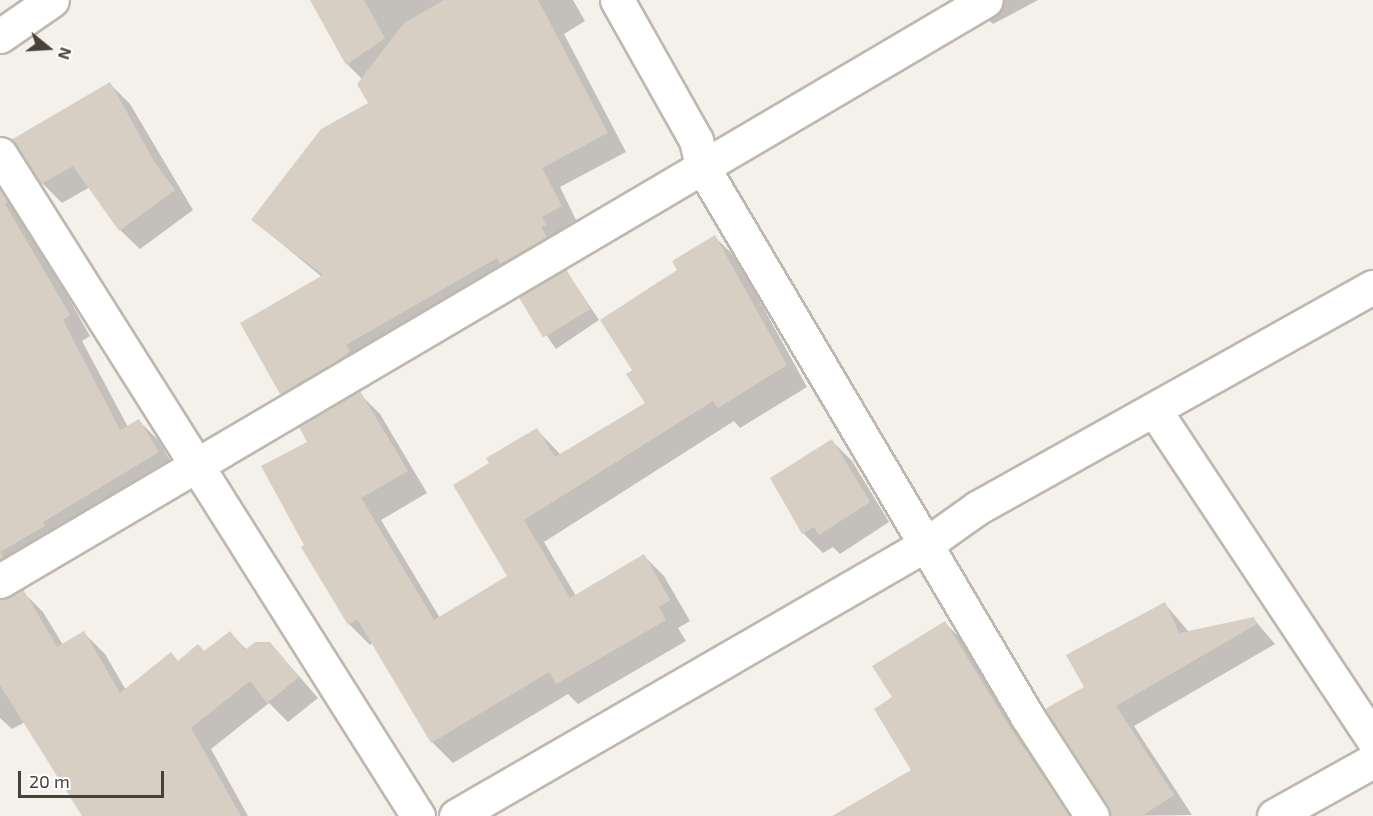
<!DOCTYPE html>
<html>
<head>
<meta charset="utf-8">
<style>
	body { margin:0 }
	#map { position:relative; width:1373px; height:816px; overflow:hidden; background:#f4f1eb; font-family:"Exo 2",sans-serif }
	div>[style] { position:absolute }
	.shadow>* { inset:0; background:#0003; transform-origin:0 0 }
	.building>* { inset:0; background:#d8cfc4; transform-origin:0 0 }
	.roads { filter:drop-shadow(2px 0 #bfb8ae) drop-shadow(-2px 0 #bfb8ae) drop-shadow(0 2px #bfb8ae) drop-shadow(0 -2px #bfb8ae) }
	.minor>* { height:33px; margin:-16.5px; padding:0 16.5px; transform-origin:16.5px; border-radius:16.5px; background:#fff }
	.tertiary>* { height:33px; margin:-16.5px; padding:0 16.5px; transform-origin:16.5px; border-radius:16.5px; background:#fff }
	span { translate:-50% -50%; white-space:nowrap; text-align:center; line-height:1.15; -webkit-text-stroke:5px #fff; paint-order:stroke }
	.north { position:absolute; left:18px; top:18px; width:60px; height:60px; -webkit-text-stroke:4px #fff; paint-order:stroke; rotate:108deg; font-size:16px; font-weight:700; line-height:24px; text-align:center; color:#484139 }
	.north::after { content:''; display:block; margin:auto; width:21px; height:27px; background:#484139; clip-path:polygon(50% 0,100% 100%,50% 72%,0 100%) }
	.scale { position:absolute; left:18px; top:771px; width:146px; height:27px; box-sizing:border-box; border:3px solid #484139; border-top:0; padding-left:8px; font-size:18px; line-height:21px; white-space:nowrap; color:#484139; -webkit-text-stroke:4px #fff; paint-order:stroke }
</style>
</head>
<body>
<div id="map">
	<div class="shadow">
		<div style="clip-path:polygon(312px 0,573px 0,585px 21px,564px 34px,626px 152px,560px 187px,579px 226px,300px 412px,281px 393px,242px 324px,322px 277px,253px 220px,370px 104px,362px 79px,348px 65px)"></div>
		<div style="clip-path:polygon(968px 0,1038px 0,993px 24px)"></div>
		<div style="clip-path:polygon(110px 84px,130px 104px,193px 210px,140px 249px,120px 230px,90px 187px,62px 203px,42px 183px)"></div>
		<div style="clip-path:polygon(0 177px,90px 336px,82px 341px,128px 427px,139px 421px,159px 441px,178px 474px,4px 593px,4px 600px,22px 591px,43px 612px,63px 645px,84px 633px,105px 654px,126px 690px,204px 653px,230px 633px,247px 650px,270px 643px,318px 698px,288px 722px,269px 703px,211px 749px,248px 816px,83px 816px,25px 722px,12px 729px,0 718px)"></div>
		<div style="clip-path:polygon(715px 237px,736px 258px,807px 387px,740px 428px,734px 421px,544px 542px,576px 596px,643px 555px,664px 576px,690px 621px,678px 628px,686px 641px,578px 704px,568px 694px,453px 763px,432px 742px,373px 643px,370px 645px,349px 624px,306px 545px,309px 442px,359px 393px,380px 414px,427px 493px,381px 520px,440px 618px,509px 577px,491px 464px,537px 430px,561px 455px,647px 403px,634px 370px,680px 270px)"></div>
		<div style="left:566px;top:271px;width:59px;height:52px;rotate:56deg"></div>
		<div style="clip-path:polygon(832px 441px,852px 461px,889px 522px,840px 554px,833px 547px,823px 553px,803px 533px)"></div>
		<div style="clip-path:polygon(1165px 604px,1189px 632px,1253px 618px,1275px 644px,1134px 726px,1192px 815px,1110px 816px,1086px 687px)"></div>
		<div style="clip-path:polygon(945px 623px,967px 645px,1076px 816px,835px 816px,913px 770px,894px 698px)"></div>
	</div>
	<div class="building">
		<div style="clip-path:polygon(310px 0,364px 0,385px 38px,346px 65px)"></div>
		<div style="clip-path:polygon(444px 0,538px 0,608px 133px,542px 168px,562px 206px,542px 217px,546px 225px,541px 227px,547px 237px,500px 264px,497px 258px,346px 345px,350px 351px,340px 359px,280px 394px,240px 323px,323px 275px,251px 220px,321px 129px,368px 103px,357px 84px,404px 23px)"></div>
		<div style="clip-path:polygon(110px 82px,155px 163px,175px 190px,119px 231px,73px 166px,41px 184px,11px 140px)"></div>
		<div style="clip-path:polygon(0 189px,8px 202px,5px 204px,70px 315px,63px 320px,120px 430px,139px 419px,159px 452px,43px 522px,45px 526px,0 552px,3px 557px,0 559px)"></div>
		<div style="clip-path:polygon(715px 235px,787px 365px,718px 408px,713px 401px,524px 520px,570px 598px,644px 554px,670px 600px,659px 607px,666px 620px,556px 684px,549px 672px,431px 743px,357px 619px,348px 625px,301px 547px,304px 545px,261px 466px,307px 442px,299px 427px,360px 391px,408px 471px,361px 498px,434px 620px,507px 576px,453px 485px,489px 463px,486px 458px,537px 428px,555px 457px,645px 403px,626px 374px,632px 370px,600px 320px,677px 270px,672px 261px)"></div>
		<div style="left:566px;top:269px;width:47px;height:55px;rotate:59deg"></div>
		<div style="clip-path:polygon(832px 439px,870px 502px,819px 535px,814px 527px,802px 534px,770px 478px)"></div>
		<div style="clip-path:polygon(23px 589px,57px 647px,84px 631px,120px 693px,171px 652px,178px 661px,198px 644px,204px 651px,230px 631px,245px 650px,255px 642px,270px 642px,299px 677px,267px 703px,250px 681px,191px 728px,241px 816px,82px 816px,0 685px,0 600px)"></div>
		<div style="clip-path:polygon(1165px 602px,1179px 633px,1254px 617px,1257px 624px,1116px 706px,1174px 795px,1142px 816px,1111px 816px,1045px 709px,1084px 687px,1066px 655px)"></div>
		<div style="clip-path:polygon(945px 621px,1011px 729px,1070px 816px,832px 816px,911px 770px,874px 709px,892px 697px,872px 666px)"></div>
	</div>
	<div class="roads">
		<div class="minor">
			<div style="left:617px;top:0;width:161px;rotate:60.6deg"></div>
			<div style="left:696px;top:140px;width:27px;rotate:77deg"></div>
			<div style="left:702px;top:166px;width:639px;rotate:59.42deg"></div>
			<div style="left:1027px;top:716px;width:119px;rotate:57deg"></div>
			<div style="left:0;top:154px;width:783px;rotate:57.73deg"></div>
			<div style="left:1155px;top:411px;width:394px;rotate:56.4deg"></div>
			<div style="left:0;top:581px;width:1144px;rotate:-30.51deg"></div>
			<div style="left:456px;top:816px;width:542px;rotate:-30.02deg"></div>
			<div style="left:925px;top:545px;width:64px;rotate:-35.4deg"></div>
			<div style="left:977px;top:508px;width:453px;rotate:-29.2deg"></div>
			<div style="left:1274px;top:816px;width:113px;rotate:-29.1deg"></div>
		</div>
		<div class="tertiary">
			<div style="left:0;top:36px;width:63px;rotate:-34.7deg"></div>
		</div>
	</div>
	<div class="north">N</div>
	<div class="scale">20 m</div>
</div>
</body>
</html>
